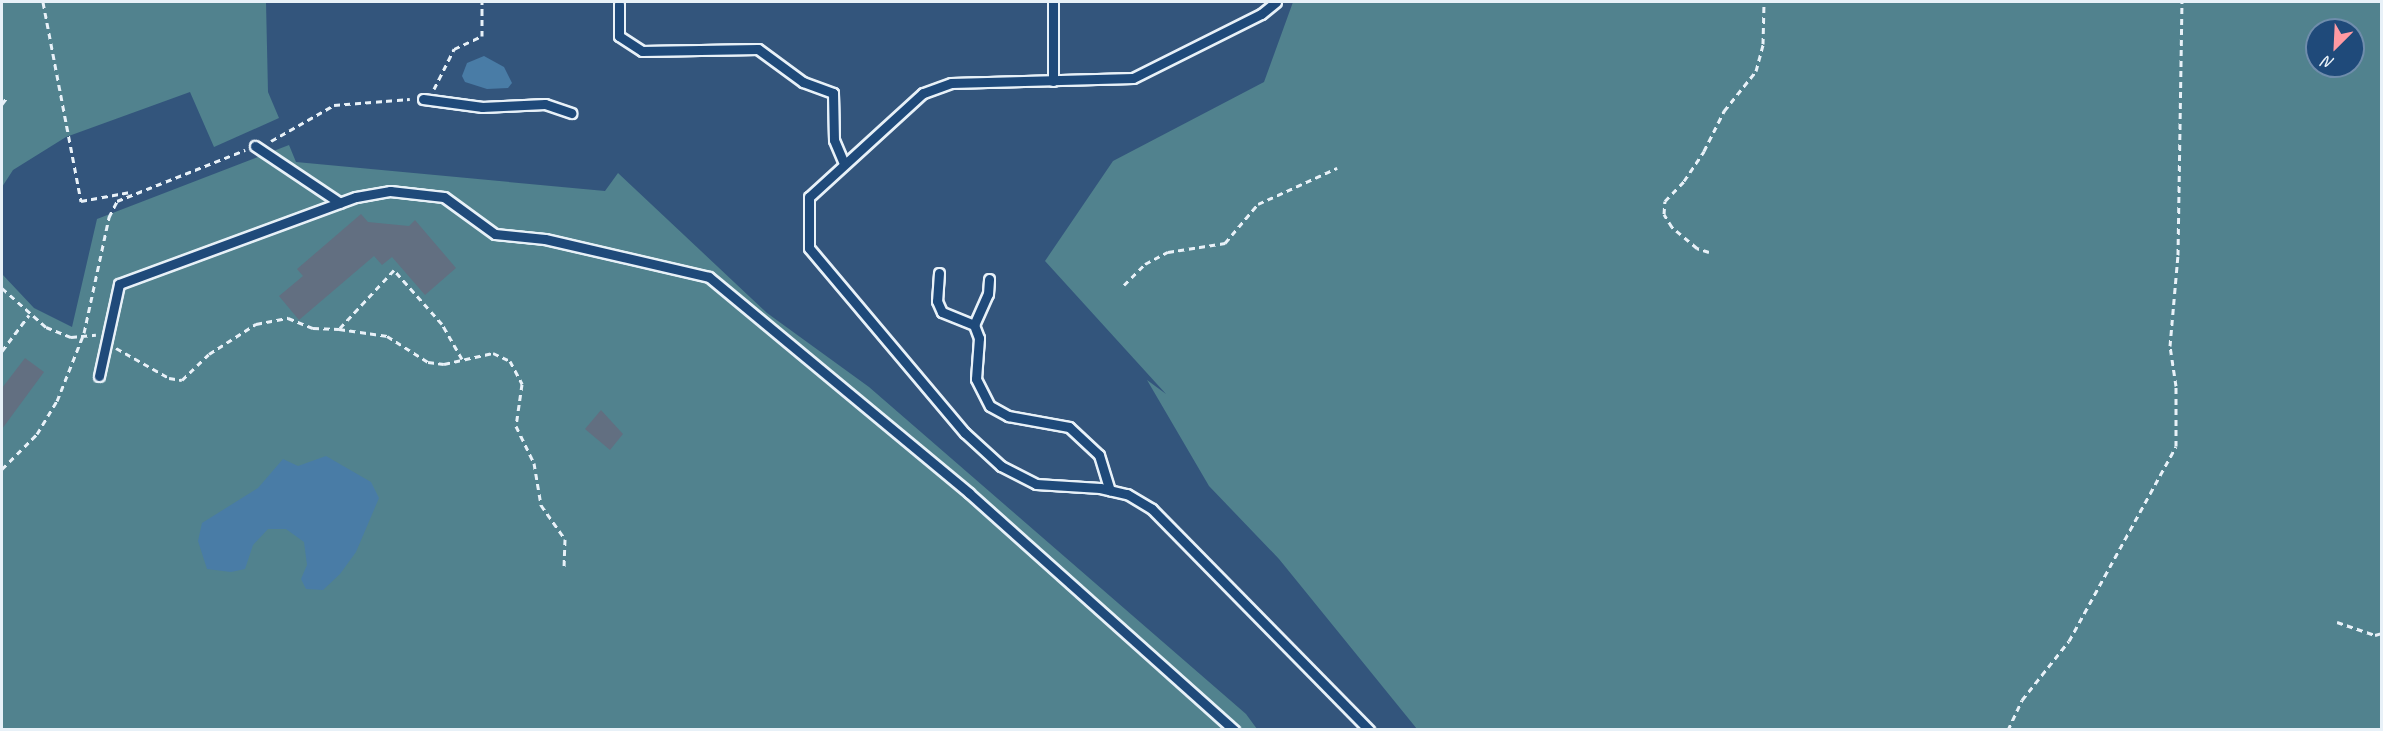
<!DOCTYPE html>
<html>
<head>
<meta charset="utf-8">
<style>
	body { margin:0 }
	#map { position:relative; width:2383px; height:731px; overflow:hidden; background:#33557c; font-family:Caveat,sans-serif }
	div>[style] { position:absolute }
	.green>* { inset:0; background:#51828e }
	.water>* { inset:0; background:#497ca6 }
	.building>* { inset:0; background:#626f81 }
	.path>* { height:3px; margin-top:-1.5px; transform-origin:0; background:repeating-linear-gradient(90deg,#e8f1f8 0 6px,transparent 0 10.5px) }
	.roads { filter:drop-shadow(2px 0 #e8f1f8) drop-shadow(-2px 0 #e8f1f8) drop-shadow(0 2px #e8f1f8) drop-shadow(0 -2px #e8f1f8) }
	.lane>* { height:9px; margin:-4.5px; padding:0 4.5px; transform-origin:4.5px; border-radius:4.5px; background:#1f4a7a }
	span { translate:-50% -50%; white-space:nowrap; text-align:center; line-height:1.15; -webkit-text-stroke:5px #1f4a7a; paint-order:stroke }
	.frame { position:absolute; inset:0; border:3px solid #e8f1f8; pointer-events:none }
	.north { position:absolute; left:2305px; top:18px; width:60px; height:60px; box-sizing:border-box; background:#1f4a7a; border:2px solid #6f8dac; border-radius:50%; rotate:204deg; font-size:16px; font-weight:700; line-height:24px; text-align:center; color:#e8f1f8 }
	.north::after { content:''; display:block; margin:auto; width:21px; height:27px; background:#ff9aa2; clip-path:polygon(50% 0,100% 100%,50% 72%,0 100%) }
</style>
</head>
<body>
<div id="map">
	<div class="green">
		<div style="clip-path:polygon(2px 2px,266px 2px,268px 92px,279px 118px,214px 147px,190px 92px,66px 137px,13px 170px,2px 187px)"></div>
		<div style="clip-path:polygon(evenodd,1293px 2px,2381px 2px,2381px 729px,1417px 729px,1279px 559px,1209px 486px,1147px 380px,1166px 394px,1045px 261px,1113px 161px,1264px 82px,1293px 2px,2317px 30px,2353px 30px,2353px 66px,2317px 66px,2317px 30px)"></div>
		<div style="clip-path:polygon(289px 145px,296px 162px,605px 191px,618px 173px,767px 313px,869px 387px,1246px 714px,1257px 729px,2px 729px,2px 274px,34px 308px,72px 327px,97px 219px)"></div>
	</div>
	<div class="water">
		<div style="clip-path:polygon(484px 56px,504px 67px,512px 83px,508px 88px,487px 89px,465px 82px,462px 76px,467px 63px)"></div>
		<div style="clip-path:polygon(326px 456px,371px 482px,379px 498px,356px 552px,340px 574px,323px 590px,306px 589px,301px 579px,307px 565px,304px 542px,286px 529px,268px 529px,253px 545px,245px 569px,231px 572px,207px 569px,198px 541px,202px 523px,258px 488px,283px 459px,298px 466px)"></div>
	</div>
	<div class="building">
		<div style="clip-path:polygon(361px 214px,368px 222px,409px 226px,415px 220px,456px 268px,425px 295px,392px 257px,382px 265px,374px 256px,299px 320px,279px 296px,303px 276px,297px 269px)"></div>
		<div style="clip-path:polygon(25px 358px,44px 372px,2px 429px,2px 388px)"></div>
		<div style="clip-path:polygon(601px 410px,623px 434px,610px 450px,585px 429px)"></div>
	</div>
	<div class="path">
		<div style="left:43px;top:2px;width:203px;rotate:79.2deg"></div>
		<div style="left:81px;top:201px;width:50px;rotate:-10.4deg"></div>
		<div style="left:434px;top:89px;width:45px;rotate:-63.4deg"></div>
		<div style="left:454px;top:49px;width:31px;rotate:-25deg"></div>
		<div style="left:482px;top:36px;width:34px;rotate:-90deg"></div>
		<div style="left:2px;top:104px;width:10px;rotate:-53deg"></div>
		<div style="left:271px;top:141px;width:73px;rotate:-29.7deg"></div>
		<div style="left:334px;top:105px;width:76px;rotate:-4.5deg"></div>
		<div style="left:1709px;top:252px;width:13px;rotate:-162deg"></div>
		<div style="left:1697px;top:248px;width:33px;rotate:-140deg"></div>
		<div style="left:1672px;top:227px;width:15px;rotate:-122deg"></div>
		<div style="left:1664px;top:214px;width:13px;rotate:-86deg"></div>
		<div style="left:1665px;top:201px;width:28px;rotate:-46deg"></div>
		<div style="left:1684px;top:181px;width:36px;rotate:-56deg"></div>
		<div style="left:1704px;top:151px;width:45px;rotate:-63.4deg"></div>
		<div style="left:1724px;top:111px;width:51px;rotate:-51.3deg"></div>
		<div style="left:1756px;top:71px;width:28px;rotate:-75deg"></div>
		<div style="left:1763px;top:44px;width:42px;rotate:-88.6deg"></div>
		<div style="left:1124px;top:285px;width:30px;rotate:-45deg"></div>
		<div style="left:1145px;top:264px;width:26px;rotate:-28deg"></div>
		<div style="left:1168px;top:252px;width:58px;rotate:-9deg"></div>
		<div style="left:1225px;top:243px;width:51px;rotate:-49.8deg"></div>
		<div style="left:1258px;top:204px;width:87px;rotate:-24.5deg"></div>
		<div style="left:2px;top:288px;width:59px;rotate:41.6deg"></div>
		<div style="left:46px;top:327px;width:27px;rotate:22deg"></div>
		<div style="left:71px;top:337px;width:25px;rotate:-5deg"></div>
		<div style="left:116px;top:348px;width:61px;rotate:29.5deg"></div>
		<div style="left:169px;top:378px;width:13px;rotate:9deg"></div>
		<div style="left:182px;top:380px;width:37px;rotate:-44deg"></div>
		<div style="left:209px;top:354px;width:56px;rotate:-32.6deg"></div>
		<div style="left:256px;top:324px;width:33px;rotate:-11deg"></div>
		<div style="left:288px;top:318px;width:27px;rotate:22deg"></div>
		<div style="left:313px;top:328px;width:26px;rotate:2deg"></div>
		<div style="left:2px;top:351px;width:45px;rotate:-53.1deg"></div>
		<div style="left:462px;top:359px;width:40px;rotate:-119.7deg"></div>
		<div style="left:442px;top:324px;width:72px;rotate:-131.6deg"></div>
		<div style="left:394px;top:270px;width:81px;rotate:133deg"></div>
		<div style="left:339px;top:329px;width:49px;rotate:8.3deg"></div>
		<div style="left:387px;top:336px;width:49px;rotate:32.4deg"></div>
		<div style="left:428px;top:362px;width:16px;rotate:7deg"></div>
		<div style="left:444px;top:364px;width:50px;rotate:-12.7deg"></div>
		<div style="left:493px;top:353px;width:19px;rotate:25deg"></div>
		<div style="left:510px;top:361px;width:26px;rotate:62deg"></div>
		<div style="left:522px;top:384px;width:42px;rotate:98.1deg"></div>
		<div style="left:516px;top:426px;width:41px;rotate:64.1deg"></div>
		<div style="left:534px;top:463px;width:43px;rotate:80.5deg"></div>
		<div style="left:541px;top:505px;width:42px;rotate:54.8deg"></div>
		<div style="left:565px;top:539px;width:31px;rotate:92deg"></div>
		<div style="left:2px;top:469px;width:49px;rotate:-45deg"></div>
		<div style="left:37px;top:434px;width:39px;rotate:-59deg"></div>
		<div style="left:57px;top:401px;width:73px;rotate:-68.3deg"></div>
		<div style="left:84px;top:333px;width:119px;rotate:-77.8deg"></div>
		<div style="left:109px;top:217px;width:18px;rotate:-63deg"></div>
		<div style="left:117px;top:201px;width:138px;rotate:-21.7deg"></div>
		<div style="left:2337px;top:622px;width:40px;rotate:18.9deg"></div>
		<div style="left:2375px;top:635px;width:7px;rotate:-16deg"></div>
		<div style="left:2008px;top:730px;width:33px;rotate:-65deg"></div>
		<div style="left:2022px;top:700px;width:75px;rotate:-51.5deg"></div>
		<div style="left:2069px;top:641px;width:222px;rotate:-61.2deg"></div>
		<div style="left:2176px;top:446px;width:60px;rotate:-90deg"></div>
		<div style="left:2176px;top:386px;width:40px;rotate:-98.5deg"></div>
		<div style="left:2170px;top:346px;width:91px;rotate:-85deg"></div>
		<div style="left:2178px;top:255px;width:253px;rotate:-89.1deg"></div>
	</div>
	<div class="roads">
		<div class="lane">
			<div style="left:1276px;top:2px;width:19px;rotate:141deg"></div>
			<div style="left:1261px;top:14px;width:143px;rotate:153.4deg"></div>
			<div style="left:1133px;top:78px;width:182px;rotate:178.4deg"></div>
			<div style="left:951px;top:83px;width:30px;rotate:160deg"></div>
			<div style="left:923px;top:93px;width:154px;rotate:137.6deg"></div>
			<div style="left:809px;top:197px;width:51px;rotate:90deg"></div>
			<div style="left:809px;top:248px;width:242px;rotate:49.9deg"></div>
			<div style="left:965px;top:433px;width:49px;rotate:42.5deg"></div>
			<div style="left:1001px;top:466px;width:39px;rotate:27deg"></div>
			<div style="left:1036px;top:484px;width:64px;rotate:3.6deg"></div>
			<div style="left:1100px;top:488px;width:28px;rotate:13deg"></div>
			<div style="left:1127px;top:494px;width:29px;rotate:31deg"></div>
			<div style="left:1152px;top:509px;width:310px;rotate:45.5deg"></div>
			<div style="left:619px;top:4px;width:32px;rotate:90deg"></div>
			<div style="left:619px;top:36px;width:27px;rotate:33deg"></div>
			<div style="left:642px;top:51px;width:116px;rotate:-1deg"></div>
			<div style="left:758px;top:49px;width:56px;rotate:36.3deg"></div>
			<div style="left:803px;top:82px;width:32px;rotate:20deg"></div>
			<div style="left:833px;top:93px;width:47px;rotate:88.8deg"></div>
			<div style="left:834px;top:140px;width:25px;rotate:67deg"></div>
			<div style="left:1053px;top:81px;width:79px;rotate:-90deg"></div>
			<div style="left:423px;top:99px;width:60px;rotate:7.7deg"></div>
			<div style="left:482px;top:107px;width:63px;rotate:-2.7deg"></div>
			<div style="left:545px;top:104px;width:28px;rotate:19deg"></div>
			<div style="left:255px;top:146px;width:102px;rotate:33.8deg"></div>
			<div style="left:939px;top:273px;width:28px;rotate:94deg"></div>
			<div style="left:937px;top:301px;width:12px;rotate:66deg"></div>
			<div style="left:942px;top:312px;width:35px;rotate:22deg"></div>
			<div style="left:974px;top:325px;width:14px;rotate:69deg"></div>
			<div style="left:979px;top:338px;width:41px;rotate:94.2deg"></div>
			<div style="left:976px;top:379px;width:30px;rotate:63deg"></div>
			<div style="left:990px;top:406px;width:21px;rotate:29deg"></div>
			<div style="left:1008px;top:416px;width:62px;rotate:10.2deg"></div>
			<div style="left:1069px;top:427px;width:41px;rotate:43deg"></div>
			<div style="left:1099px;top:455px;width:37px;rotate:73deg"></div>
			<div style="left:974px;top:325px;width:34px;rotate:-66deg"></div>
			<div style="left:988px;top:294px;width:15px;rotate:-86deg"></div>
			<div style="left:99px;top:376px;width:94px;rotate:-77.7deg"></div>
			<div style="left:119px;top:284px;width:252px;rotate:-20.2deg"></div>
			<div style="left:356px;top:197px;width:35px;rotate:-10deg"></div>
			<div style="left:390px;top:191px;width:54px;rotate:6.3deg"></div>
			<div style="left:444px;top:197px;width:63px;rotate:36deg"></div>
			<div style="left:495px;top:234px;width:50px;rotate:5.7deg"></div>
			<div style="left:545px;top:239px;width:168px;rotate:13deg"></div>
			<div style="left:709px;top:277px;width:338px;rotate:39.7deg"></div>
			<div style="left:969px;top:493px;width:356px;rotate:41.8deg"></div>
		</div>
	</div>
	<div class="frame"></div>
	<div class="north">N</div>
</div>
</body>
</html>
